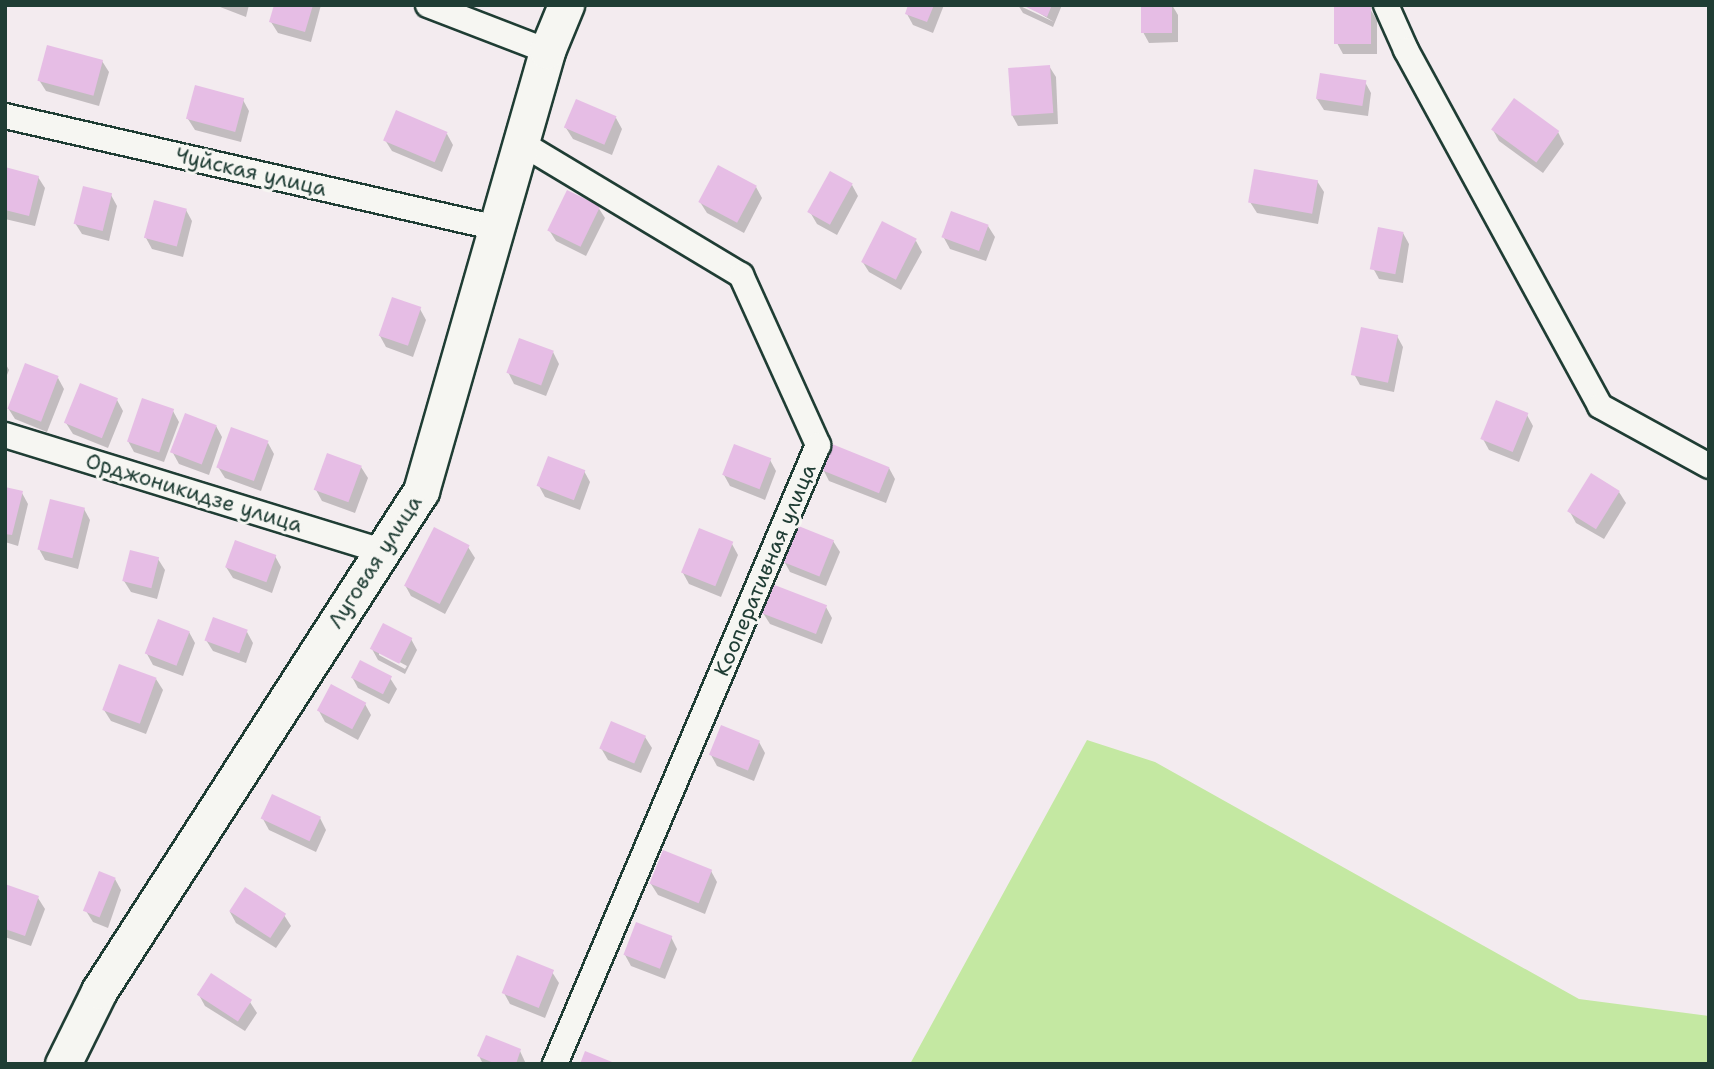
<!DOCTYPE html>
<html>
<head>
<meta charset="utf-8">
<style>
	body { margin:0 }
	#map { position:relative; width:1714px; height:1069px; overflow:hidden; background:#f3ebef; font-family:"Shantell Sans",sans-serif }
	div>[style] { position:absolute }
	.green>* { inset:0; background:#c4e8a2 }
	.shadow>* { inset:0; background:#0003 }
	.building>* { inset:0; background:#e6bde5; transform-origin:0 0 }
	.roads { filter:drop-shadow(2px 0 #1f3d34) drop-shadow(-2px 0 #1f3d34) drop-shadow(0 2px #1f3d34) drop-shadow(0 -2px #1f3d34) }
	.street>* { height:24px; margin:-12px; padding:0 12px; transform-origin:12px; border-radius:12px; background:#f6f6f2 }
	.secondary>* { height:35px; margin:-17.5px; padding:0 17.5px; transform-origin:17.5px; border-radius:17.5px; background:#f6f6f2 }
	span { translate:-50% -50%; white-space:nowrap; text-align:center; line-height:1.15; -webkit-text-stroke:6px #f6f6f2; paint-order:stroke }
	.street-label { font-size:21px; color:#1f3d34 }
	.frame { position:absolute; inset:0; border:7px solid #1f3d34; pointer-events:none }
</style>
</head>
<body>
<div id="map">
	<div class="green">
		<div style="clip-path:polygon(1087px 740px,1155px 762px,1579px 999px,1709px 1016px,1709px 1064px,910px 1064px)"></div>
	</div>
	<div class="shadow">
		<div style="clip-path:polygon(215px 5px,249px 5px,246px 17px)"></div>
		<div style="clip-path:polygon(276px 5px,321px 5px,311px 42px,278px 33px,271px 22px)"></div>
		<div style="clip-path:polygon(910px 5px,944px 5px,933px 33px,913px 25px,907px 14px)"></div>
		<div style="clip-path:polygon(1018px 5px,1054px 22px,1026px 5px,1062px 5px,1053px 27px,1023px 13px)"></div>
		<div style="clip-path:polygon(1172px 5px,1178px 15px,1178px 42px,1149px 43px,1143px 32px)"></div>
		<div style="clip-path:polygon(1370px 9px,1377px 20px,1377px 54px,1343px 54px,1337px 43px)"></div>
		<div style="clip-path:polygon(102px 61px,109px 72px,99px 106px,46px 91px,39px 80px)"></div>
		<div style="clip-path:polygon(1049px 66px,1056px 77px,1058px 124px,1018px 126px,1012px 115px)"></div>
		<div style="clip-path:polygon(1365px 82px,1371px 93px,1368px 116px,1324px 110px,1317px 99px)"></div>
		<div style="clip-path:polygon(243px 100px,249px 111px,241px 142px,195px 130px,188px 119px)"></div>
		<div style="clip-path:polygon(616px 118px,622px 129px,612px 155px,573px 139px,566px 128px)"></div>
		<div style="clip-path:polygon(1493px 130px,1558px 132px,1564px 144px,1543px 173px,1499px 141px)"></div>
		<div style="clip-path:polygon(447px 134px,453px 145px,442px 172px,392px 151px,385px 140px)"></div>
		<div style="clip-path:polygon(5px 169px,38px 177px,45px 188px,35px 226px,5px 219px)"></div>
		<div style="clip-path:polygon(1317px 181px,1324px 192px,1318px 224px,1257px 213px,1250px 202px)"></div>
		<div style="clip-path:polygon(852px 185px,858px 196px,837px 235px,817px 224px,810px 212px)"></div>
		<div style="clip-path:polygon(756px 187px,762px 198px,744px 233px,707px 213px,700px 202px)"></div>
		<div style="clip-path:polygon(111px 195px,117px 206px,109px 241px,82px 234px,75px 223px)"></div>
		<div style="clip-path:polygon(598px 207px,605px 218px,586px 256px,556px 241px,549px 230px)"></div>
		<div style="clip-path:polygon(186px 210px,192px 221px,183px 257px,152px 249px,146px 238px)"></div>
		<div style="clip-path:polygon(988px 226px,995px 237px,986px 261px,950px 249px,944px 238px)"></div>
		<div style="clip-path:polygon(1403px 233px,1409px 244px,1403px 283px,1379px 279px,1373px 268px)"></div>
		<div style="clip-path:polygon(916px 241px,922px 252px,901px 290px,869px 272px,862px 261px)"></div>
		<div style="clip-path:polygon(420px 309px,426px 320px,413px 357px,386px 347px,380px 336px)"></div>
		<div style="clip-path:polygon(1397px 336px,1403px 347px,1394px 392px,1360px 385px,1354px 374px)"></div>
		<div style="clip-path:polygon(553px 352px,559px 364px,546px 396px,514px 384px,508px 372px)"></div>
		<div style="clip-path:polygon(5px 363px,9px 370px,5px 380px)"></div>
		<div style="clip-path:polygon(58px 378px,64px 389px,47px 432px,15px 419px,8px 408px)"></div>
		<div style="clip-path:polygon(117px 400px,123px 411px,108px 448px,73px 434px,66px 423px)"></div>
		<div style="clip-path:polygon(173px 411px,179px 422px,164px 462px,134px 452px,128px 441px)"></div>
		<div style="clip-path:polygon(1527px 415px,1533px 426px,1519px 462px,1489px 450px,1483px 439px)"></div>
		<div style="clip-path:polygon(216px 426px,222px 437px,209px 475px,179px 464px,173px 453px)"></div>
		<div style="clip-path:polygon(268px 443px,274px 454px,261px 491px,225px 478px,218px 467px)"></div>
		<div style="clip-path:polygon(770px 460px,776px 471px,765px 500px,730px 486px,724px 475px)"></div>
		<div style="clip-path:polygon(361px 467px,368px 478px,355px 513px,322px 501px,316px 490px)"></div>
		<div style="clip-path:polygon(889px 468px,895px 479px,886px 503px,829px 481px,823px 469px)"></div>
		<div style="clip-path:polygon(584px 471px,590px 482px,580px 510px,545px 497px,539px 486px)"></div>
		<div style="clip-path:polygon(5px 489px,22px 493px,28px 504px,18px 546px,5px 542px)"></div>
		<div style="clip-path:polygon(1619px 492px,1626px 503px,1604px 539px,1576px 523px,1570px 512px)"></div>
		<div style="clip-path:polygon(84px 509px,90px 520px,78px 569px,45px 560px,39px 549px)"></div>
		<div style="clip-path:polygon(833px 541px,840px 552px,826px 586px,790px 572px,784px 561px)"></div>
		<div style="clip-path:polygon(732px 544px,738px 555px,721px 597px,689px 584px,683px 573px)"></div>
		<div style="clip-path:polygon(468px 547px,475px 558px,445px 614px,411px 596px,405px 585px)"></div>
		<div style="clip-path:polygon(275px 556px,281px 567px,272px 593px,233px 578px,226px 567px)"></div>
		<div style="clip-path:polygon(158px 559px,165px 570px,157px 599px,131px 592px,124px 581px)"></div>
		<div style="clip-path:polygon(826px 607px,832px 618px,822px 644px,770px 624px,763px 613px)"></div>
		<div style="clip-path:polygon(189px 632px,195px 643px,183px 676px,153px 665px,147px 654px)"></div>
		<div style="clip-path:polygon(247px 632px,253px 643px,246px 663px,213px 651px,206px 640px)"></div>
		<div style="clip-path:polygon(evenodd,411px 639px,417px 650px,405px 674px,378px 660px,372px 649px,411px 639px,379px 651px,407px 666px,405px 669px,379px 655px,379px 651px)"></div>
		<div style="clip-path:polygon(352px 677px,390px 678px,397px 689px,389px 704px,358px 688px)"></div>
		<div style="clip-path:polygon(156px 679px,163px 690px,146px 734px,111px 721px,104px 710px)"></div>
		<div style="clip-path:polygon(365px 704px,371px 715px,358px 740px,325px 722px,319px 711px)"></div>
		<div style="clip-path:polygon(645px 737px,652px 748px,641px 773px,608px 760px,601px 748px)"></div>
		<div style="clip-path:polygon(759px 742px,765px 753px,754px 781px,717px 766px,711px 755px)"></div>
		<div style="clip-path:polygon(320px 818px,326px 830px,316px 852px,269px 830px,263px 819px)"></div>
		<div style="clip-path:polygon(711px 871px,717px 882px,705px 914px,658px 895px,651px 884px)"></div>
		<div style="clip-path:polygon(115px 879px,121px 890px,108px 928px,93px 922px,86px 911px)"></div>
		<div style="clip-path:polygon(5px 886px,38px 898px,45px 909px,31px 946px,5px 937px)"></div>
		<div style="clip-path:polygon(230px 912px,284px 915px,291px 926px,276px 948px,236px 923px)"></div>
		<div style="clip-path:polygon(671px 937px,677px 949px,665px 979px,631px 966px,625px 955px)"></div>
		<div style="clip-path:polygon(552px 972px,559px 983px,545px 1018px,510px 1004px,504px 993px)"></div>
		<div style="clip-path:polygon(199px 995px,250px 1002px,257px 1013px,245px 1031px,205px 1006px)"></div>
		<div style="clip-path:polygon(520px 1051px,526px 1064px,483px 1064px,479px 1056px)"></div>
	</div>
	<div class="building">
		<div style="clip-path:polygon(274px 5px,313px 5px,305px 32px,269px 22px)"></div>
		<div style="clip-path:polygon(908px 5px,934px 5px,927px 22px,905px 14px)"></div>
		<div style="clip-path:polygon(1022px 5px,1052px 5px,1047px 17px)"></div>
		<div style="left:1141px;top:5px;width:31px;height:28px"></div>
		<div style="left:1334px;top:7px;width:37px;height:37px"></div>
		<div style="left:47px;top:45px;width:58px;height:37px;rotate:15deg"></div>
		<div style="left:1050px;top:65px;width:48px;height:42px;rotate:86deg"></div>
		<div style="left:1320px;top:73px;width:47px;height:26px;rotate:9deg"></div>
		<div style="left:195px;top:85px;width:51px;height:35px;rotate:15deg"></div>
		<div style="left:1514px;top:98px;width:56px;height:39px;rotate:36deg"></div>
		<div style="left:576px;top:99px;width:44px;height:31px;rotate:23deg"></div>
		<div style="left:396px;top:110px;width:56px;height:33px;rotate:23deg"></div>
		<div style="left:718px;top:165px;width:44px;height:42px;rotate:28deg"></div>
		<div style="clip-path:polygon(5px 167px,39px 176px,29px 216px,5px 210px)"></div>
		<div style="left:1254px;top:169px;width:65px;height:34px;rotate:10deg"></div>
		<div style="left:830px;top:171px;width:26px;height:47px;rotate:29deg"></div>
		<div style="left:83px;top:186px;width:30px;height:39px;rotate:14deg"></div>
		<div style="left:567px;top:190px;width:37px;height:45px;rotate:26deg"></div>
		<div style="left:154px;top:200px;width:34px;height:39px;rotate:15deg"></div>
		<div style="left:951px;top:211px;width:40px;height:28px;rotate:20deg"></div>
		<div style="left:882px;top:221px;width:39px;height:46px;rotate:27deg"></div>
		<div style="left:1378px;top:227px;width:26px;height:43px;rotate:11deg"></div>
		<div style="left:392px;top:297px;width:31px;height:41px;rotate:19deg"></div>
		<div style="left:1361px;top:327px;width:38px;height:49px;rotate:12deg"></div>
		<div style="left:519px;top:338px;width:37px;height:37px;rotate:20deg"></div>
		<div style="left:25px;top:363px;width:36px;height:49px;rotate:21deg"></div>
		<div style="left:80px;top:383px;width:41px;height:43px;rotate:22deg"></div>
		<div style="left:142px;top:398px;width:34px;height:46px;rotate:19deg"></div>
		<div style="left:1496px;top:400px;width:35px;height:42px;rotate:22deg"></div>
		<div style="left:185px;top:413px;width:34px;height:42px;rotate:21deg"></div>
		<div style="left:231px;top:427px;width:40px;height:43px;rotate:20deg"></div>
		<div style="left:734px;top:444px;width:40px;height:33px;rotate:21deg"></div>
		<div style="left:832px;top:444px;width:62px;height:28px;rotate:22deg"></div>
		<div style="left:327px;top:453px;width:37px;height:39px;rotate:20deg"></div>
		<div style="left:548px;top:456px;width:40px;height:32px;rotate:21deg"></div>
		<div style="left:1591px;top:473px;width:34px;height:45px;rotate:32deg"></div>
		<div style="clip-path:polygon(5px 487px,23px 491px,12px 535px,5px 534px)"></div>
		<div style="left:50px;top:499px;width:36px;height:52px;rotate:14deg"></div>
		<div style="left:796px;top:525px;width:41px;height:39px;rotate:22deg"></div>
		<div style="left:434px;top:527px;width:40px;height:66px;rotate:27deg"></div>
		<div style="left:699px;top:528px;width:37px;height:48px;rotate:22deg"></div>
		<div style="left:235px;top:540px;width:44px;height:29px;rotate:20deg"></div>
		<div style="left:130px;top:550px;width:30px;height:32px;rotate:14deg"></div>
		<div style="left:772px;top:584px;width:59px;height:31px;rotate:21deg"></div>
		<div style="left:213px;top:617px;width:37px;height:25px;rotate:20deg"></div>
		<div style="left:158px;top:619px;width:34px;height:37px;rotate:21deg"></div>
		<div style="left:383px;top:623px;width:33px;height:29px;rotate:27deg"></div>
		<div style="left:360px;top:660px;width:36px;height:20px;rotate:27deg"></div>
		<div style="left:119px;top:664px;width:40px;height:49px;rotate:20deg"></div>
		<div style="left:331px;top:684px;width:40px;height:30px;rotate:28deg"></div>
		<div style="left:611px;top:721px;width:38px;height:30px;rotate:23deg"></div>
		<div style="left:721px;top:725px;width:42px;height:32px;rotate:22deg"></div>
		<div style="left:272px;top:794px;width:54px;height:27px;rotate:25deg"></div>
		<div style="left:663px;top:850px;width:53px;height:36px;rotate:22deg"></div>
		<div style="left:99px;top:871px;width:18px;height:43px;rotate:22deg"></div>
		<div style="clip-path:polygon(5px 884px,39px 896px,25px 936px,5px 929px)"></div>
		<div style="left:245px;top:887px;width:49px;height:29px;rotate:33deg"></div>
		<div style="left:636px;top:922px;width:39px;height:35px;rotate:21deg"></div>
		<div style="left:517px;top:955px;width:40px;height:41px;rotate:22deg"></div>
		<div style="left:211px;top:973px;width:49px;height:26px;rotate:33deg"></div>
		<div style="clip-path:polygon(486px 1035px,521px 1049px,516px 1064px,496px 1064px,477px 1056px)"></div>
		<div style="clip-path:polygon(585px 1051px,617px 1064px,580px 1064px)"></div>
	</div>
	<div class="roads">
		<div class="street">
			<div style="left:428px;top:5px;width:128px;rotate:21.1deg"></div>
			<div style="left:1386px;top:5px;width:49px;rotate:66deg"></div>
			<div style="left:1406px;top:50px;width:405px;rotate:61.4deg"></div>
			<div style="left:1600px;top:406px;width:124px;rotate:28.8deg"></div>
			<div style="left:5px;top:116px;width:505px;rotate:12.82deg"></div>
			<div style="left:521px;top:143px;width:257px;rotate:31deg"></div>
			<div style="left:741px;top:275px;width:187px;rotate:65.6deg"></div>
			<div style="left:818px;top:445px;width:673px;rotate:113.02deg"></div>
			<div style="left:5px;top:435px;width:395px;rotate:17.1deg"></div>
		</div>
		<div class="secondary">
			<div style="left:63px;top:1064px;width:81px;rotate:-63.7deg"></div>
			<div style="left:99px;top:991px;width:595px;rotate:-57.22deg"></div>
			<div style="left:421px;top:491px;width:458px;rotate:-74deg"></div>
			<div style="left:547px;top:51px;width:50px;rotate:-67.6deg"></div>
		</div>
	</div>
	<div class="street-label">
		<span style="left:251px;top:172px;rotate:13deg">Чуйская улица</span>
		<span style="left:194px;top:493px;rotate:17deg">Орджоникидзе улица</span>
		<span style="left:375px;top:562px;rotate:-57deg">Луговая улица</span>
		<span style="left:765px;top:570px;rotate:-67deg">Кооперативная улица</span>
	</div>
	<div class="frame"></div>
</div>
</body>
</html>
